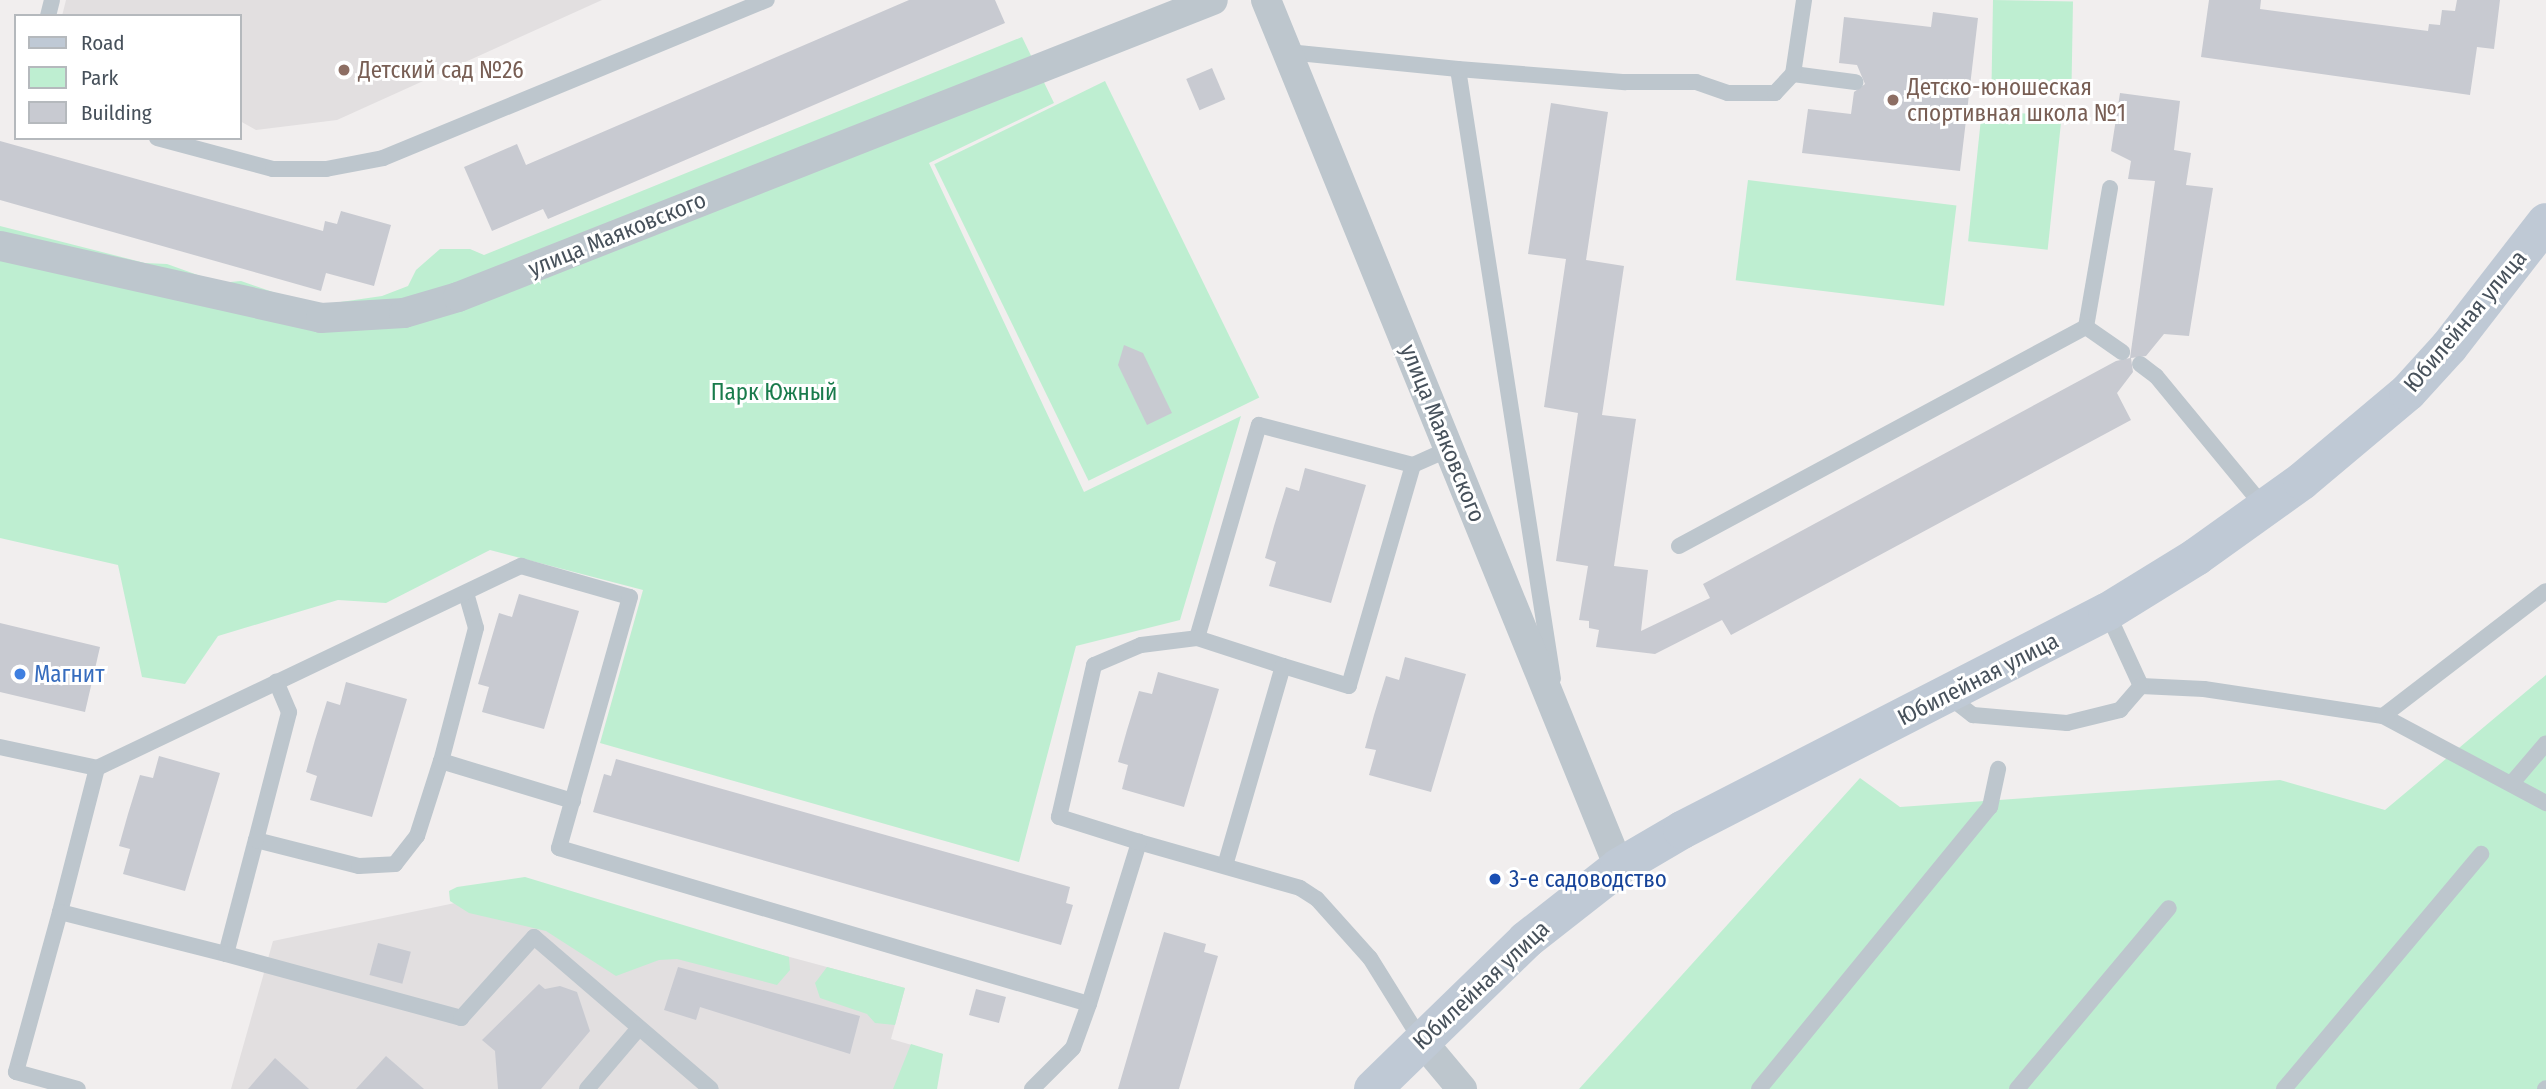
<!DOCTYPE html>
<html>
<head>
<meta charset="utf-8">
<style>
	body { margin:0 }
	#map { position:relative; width:2546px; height:1089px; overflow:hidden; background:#f1eeee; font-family:"Fira Sans Condensed",sans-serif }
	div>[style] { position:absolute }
	.education>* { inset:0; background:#e2dfe0 }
	.green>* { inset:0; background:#beeed1; transform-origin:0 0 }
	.building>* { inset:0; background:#c8cad1; transform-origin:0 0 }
	.lane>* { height:16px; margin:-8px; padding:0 8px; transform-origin:8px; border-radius:8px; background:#bdc6cd }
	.street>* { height:30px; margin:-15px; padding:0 15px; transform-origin:15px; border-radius:15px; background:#bdc6cd }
	.secondary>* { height:38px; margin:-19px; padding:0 19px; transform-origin:19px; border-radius:19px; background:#bfc9d5 }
	.dots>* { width:19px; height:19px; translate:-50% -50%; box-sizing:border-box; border:4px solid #fff; border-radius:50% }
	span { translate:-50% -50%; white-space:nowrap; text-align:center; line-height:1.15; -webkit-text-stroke:6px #fff; paint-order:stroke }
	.education-label { font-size:23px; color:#785e54 }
	.left { translate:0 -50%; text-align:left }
	.street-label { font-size:23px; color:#47515b }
	.park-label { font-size:23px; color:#197b4c }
	.shop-label { font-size:23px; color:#366cbe }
	.transit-label { font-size:23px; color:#164399 }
	.legend { position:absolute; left:14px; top:14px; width:228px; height:126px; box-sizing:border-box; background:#fff; border:2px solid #b5b9bd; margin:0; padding:9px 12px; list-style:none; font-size:21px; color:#47515b }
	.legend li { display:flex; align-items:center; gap:14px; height:35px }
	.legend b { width:35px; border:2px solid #b5b9bd }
</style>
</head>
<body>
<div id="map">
	<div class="education">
		<div style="clip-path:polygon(66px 0,602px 0,337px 120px,256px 130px,240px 121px,240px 16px,62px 16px)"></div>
		<div style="clip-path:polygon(531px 887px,905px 988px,891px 1039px,943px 1054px,932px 1089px,231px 1089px,273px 941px)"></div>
	</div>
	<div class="green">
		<div style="left:1993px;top:0;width:80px;height:84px;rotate:1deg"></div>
		<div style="clip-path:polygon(1022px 37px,1054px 103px,929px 163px,1084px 492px,1241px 416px,1180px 620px,1076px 646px,1019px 862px,600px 743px,643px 590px,490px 550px,386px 603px,338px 600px,218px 636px,185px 684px,142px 677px,118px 565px,0 538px,0 226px,145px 263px,167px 264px,220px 283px,241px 281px,313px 306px,382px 296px,408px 286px,416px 270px,440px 249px,470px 249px,484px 255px)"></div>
		<div style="left:1105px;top:81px;width:352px;height:190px;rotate:64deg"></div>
		<div style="left:1982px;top:109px;width:80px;height:133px;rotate:6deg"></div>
		<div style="left:1748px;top:180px;width:210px;height:101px;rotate:7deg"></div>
		<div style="clip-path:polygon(2546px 675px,2546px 1089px,1579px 1089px,1860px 778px,1900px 807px,2280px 780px,2385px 810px)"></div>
		<div style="clip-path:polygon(525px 877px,789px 957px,790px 970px,777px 985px,677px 959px,659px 960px,616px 976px,546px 931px,469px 913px,450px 901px,449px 891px,457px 887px)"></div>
		<div style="clip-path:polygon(827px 967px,905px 988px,895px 1025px,875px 1023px,867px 1014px,820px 998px,815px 983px)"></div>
		<div style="clip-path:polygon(911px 1044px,943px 1054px,937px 1089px,893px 1089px)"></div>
	</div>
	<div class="building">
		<div style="clip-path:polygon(909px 0,995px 0,1005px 23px,548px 219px,543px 209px,492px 231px,464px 167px,517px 144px,526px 165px)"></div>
		<div style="clip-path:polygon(2209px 0,2261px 0,2260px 9px,2428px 31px,2429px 24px,2440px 25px,2442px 10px,2455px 11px,2457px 0,2500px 0,2494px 49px,2477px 47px,2470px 95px,2201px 57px)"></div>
		<div style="clip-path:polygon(1933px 12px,1978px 18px,1960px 171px,1802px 153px,1808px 109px,1851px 114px,1854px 92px,1865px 84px,1857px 65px,1839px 63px,1844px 17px,1931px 27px)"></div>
		<div style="left:1212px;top:68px;width:34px;height:28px;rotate:67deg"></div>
		<div style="clip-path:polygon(2120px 93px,2180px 101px,2174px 150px,2191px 153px,2186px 185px,2213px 188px,2189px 336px,2164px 334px,2146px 356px,2131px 358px,2133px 372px,2117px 393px,2131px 420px,1731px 635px,1722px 620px,1655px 654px,1596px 647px,1599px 630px,1589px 628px,1589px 621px,1579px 620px,1588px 566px,1556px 561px,1578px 413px,1544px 407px,1566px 259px,1528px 254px,1551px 103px,1608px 112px,1586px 260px,1624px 266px,1602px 415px,1636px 419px,1614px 566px,1648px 570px,1641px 631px,1710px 598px,1703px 584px,2116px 361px,2130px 358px,2155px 181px,2128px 179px,2131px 161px,2111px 151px)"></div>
		<div style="clip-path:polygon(0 141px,323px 231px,325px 221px,337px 224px,341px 211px,391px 225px,374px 286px,326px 273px,321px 291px,0 200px)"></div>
		<div style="clip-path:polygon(1124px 345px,1143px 353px,1172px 413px,1147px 425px,1118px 365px)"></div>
		<div style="clip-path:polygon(1305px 468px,1366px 485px,1331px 603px,1269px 586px,1276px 562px,1265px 558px,1274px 526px,1286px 487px,1299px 491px)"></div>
		<div style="clip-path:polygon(519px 594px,579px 611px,544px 729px,482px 712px,489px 687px,478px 684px,499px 613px,512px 617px)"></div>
		<div style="clip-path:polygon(0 623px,100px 647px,85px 712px,0 692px)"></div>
		<div style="clip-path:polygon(1405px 657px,1466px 674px,1431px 792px,1369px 775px,1376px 750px,1365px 748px,1374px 715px,1386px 676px,1399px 680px)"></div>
		<div style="clip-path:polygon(1158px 672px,1219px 689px,1184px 807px,1122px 789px,1128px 765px,1118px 762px,1127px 730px,1139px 691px,1152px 694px)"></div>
		<div style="clip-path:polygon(346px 682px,407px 699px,372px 817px,310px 800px,317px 776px,306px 772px,315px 740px,327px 701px,340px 705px)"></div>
		<div style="clip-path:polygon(159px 756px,220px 773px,185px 891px,123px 874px,130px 849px,119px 846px,128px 814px,140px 775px,153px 778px)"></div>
		<div style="clip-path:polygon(616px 759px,1070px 887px,1066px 903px,1073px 905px,1061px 945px,593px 812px,604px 774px,611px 776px)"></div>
		<div style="clip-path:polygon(1164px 932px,1206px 944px,1204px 952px,1218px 956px,1179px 1089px,1118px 1089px)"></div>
		<div style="left:378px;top:943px;width:34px;height:33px;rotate:15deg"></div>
		<div style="clip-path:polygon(678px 967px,860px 1016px,850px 1054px,700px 1007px,696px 1020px,664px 1010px)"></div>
		<div style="clip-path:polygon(539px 984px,545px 989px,560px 986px,577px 992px,590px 1031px,541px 1089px,498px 1089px,495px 1051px,482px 1040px)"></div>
		<div style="left:976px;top:989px;width:31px;height:27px;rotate:15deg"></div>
		<div style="clip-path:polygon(386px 1056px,424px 1089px,356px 1089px)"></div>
		<div style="clip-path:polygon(275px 1058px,309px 1089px,248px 1089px)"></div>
	</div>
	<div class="lane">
		<div style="left:48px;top:16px;width:16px;rotate:-76deg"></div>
		<div style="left:1288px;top:52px;width:171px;rotate:5.7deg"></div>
		<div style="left:1458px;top:69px;width:617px;rotate:81.15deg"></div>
		<div style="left:1458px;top:69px;width:168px;rotate:4.5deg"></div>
		<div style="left:1625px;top:82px;width:71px"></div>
		<div style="left:1696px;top:82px;width:34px;rotate:19deg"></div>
		<div style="left:1728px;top:93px;width:47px"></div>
		<div style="left:1775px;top:93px;width:26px;rotate:-47deg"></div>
		<div style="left:1793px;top:74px;width:63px;rotate:7.4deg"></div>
		<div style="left:1793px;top:74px;width:75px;rotate:-81.5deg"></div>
		<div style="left:157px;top:138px;width:120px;rotate:15deg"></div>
		<div style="left:273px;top:169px;width:53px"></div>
		<div style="left:326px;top:169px;width:58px;rotate:-10.9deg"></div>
		<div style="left:383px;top:158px;width:415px;rotate:-22.4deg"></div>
		<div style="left:2086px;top:327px;width:141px;rotate:-80.2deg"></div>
		<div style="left:2140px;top:364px;width:20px;rotate:37deg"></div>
		<div style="left:2156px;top:376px;width:171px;rotate:50.5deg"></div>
		<div style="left:1413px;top:465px;width:39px;rotate:-24deg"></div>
		<div style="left:1679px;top:546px;width:462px;rotate:-28.3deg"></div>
		<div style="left:2086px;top:327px;width:44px;rotate:34.8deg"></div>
		<div style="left:466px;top:593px;width:36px;rotate:74deg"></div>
		<div style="left:476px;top:628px;width:138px;rotate:104.7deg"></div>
		<div style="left:441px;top:761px;width:138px;rotate:16.9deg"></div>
		<div style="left:2107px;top:612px;width:81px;rotate:65.3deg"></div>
		<div style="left:1197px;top:638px;width:222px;rotate:-73.8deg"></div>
		<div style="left:1259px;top:425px;width:159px;rotate:14.6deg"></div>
		<div style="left:1413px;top:465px;width:230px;rotate:106.2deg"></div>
		<div style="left:1349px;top:686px;width:69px;rotate:-163.1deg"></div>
		<div style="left:2141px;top:686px;width:63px;rotate:2.7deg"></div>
		<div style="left:2204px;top:689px;width:181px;rotate:8.6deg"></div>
		<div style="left:2383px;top:716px;width:185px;rotate:28.1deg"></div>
		<div style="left:1947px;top:695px;width:33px;rotate:38deg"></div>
		<div style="left:1973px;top:715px;width:94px;rotate:4.9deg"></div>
		<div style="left:2067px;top:723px;width:55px;rotate:-13.8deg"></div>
		<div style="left:2120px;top:710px;width:32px;rotate:-49deg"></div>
		<div style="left:2383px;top:716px;width:205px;rotate:-37.5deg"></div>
		<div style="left:0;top:747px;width:99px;rotate:12.2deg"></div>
		<div style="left:97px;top:768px;width:470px;rotate:-25.5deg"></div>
		<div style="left:521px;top:566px;width:113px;rotate:15.9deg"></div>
		<div style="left:630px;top:597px;width:261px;rotate:105.8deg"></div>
		<div style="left:559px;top:848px;width:552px;rotate:16.4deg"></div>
		<div style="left:1089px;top:1004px;width:170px;rotate:-72.8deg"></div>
		<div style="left:1139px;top:842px;width:167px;rotate:15.9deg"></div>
		<div style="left:1300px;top:888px;width:20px;rotate:33deg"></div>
		<div style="left:1317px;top:899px;width:79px;rotate:48.1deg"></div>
		<div style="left:1370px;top:958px;width:97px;rotate:58.1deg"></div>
		<div style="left:97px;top:768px;width:149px;rotate:104.4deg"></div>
		<div style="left:60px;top:912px;width:171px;rotate:14.2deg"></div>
		<div style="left:226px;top:954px;width:118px;rotate:-75.3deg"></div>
		<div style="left:256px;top:840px;width:106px;rotate:14.2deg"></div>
		<div style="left:359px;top:866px;width:36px;rotate:-3deg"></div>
		<div style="left:395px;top:864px;width:36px;rotate:-52deg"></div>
		<div style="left:417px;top:836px;width:79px;rotate:-72.3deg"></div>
		<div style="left:2512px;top:783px;width:52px;rotate:-49.6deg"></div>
		<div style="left:256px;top:840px;width:132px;rotate:-75.5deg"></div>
		<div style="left:289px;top:712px;width:33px;rotate:-113deg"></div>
		<div style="left:1139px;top:842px;width:84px;rotate:-162.6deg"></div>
		<div style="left:1059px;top:817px;width:156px;rotate:-77deg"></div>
		<div style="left:1094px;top:665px;width:51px;rotate:-23.1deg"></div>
		<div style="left:1141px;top:645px;width:56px;rotate:-7.1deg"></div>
		<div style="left:1197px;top:638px;width:90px;rotate:18deg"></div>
		<div style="left:1283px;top:666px;width:207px;rotate:106.2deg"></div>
		<div style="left:60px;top:912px;width:166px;rotate:105.4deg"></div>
		<div style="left:16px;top:1072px;width:64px;rotate:15.3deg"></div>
		<div style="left:226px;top:954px;width:244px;rotate:15.2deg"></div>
		<div style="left:461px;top:1018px;width:109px;rotate:-48deg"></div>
		<div style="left:534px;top:937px;width:233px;rotate:40.7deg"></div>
		<div style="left:587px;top:1089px;width:80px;rotate:-49.6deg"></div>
		<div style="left:1032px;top:1089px;width:58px;rotate:-45deg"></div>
		<div style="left:1073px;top:1048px;width:47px;rotate:-70deg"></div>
		<div style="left:1759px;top:1089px;width:365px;rotate:-50.7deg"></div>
		<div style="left:1990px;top:807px;width:39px;rotate:-78deg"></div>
		<div style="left:2017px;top:1089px;width:236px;rotate:-50deg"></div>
		<div style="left:2284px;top:1089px;width:307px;rotate:-50deg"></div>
		<div style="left:2545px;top:1089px;width:1px;rotate:-45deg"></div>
	</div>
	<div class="street">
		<div style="left:1266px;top:0;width:936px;rotate:67.85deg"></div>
		<div style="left:0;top:246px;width:329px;rotate:12.6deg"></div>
		<div style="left:321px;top:318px;width:83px;rotate:-3.4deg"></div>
		<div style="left:404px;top:313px;width:56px;rotate:-16.5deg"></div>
		<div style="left:458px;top:297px;width:811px;rotate:-21.47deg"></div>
		<div style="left:1421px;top:1040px;width:64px;rotate:50.1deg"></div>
	</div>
	<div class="secondary">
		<div style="left:1373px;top:1089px;width:214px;rotate:-44.2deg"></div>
		<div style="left:1526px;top:940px;width:118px;rotate:-38.1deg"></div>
		<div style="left:1619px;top:867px;width:73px;rotate:-30.4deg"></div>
		<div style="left:1682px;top:830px;width:478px;rotate:-27.2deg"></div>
		<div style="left:2107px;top:612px;width:105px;rotate:-31.7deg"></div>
		<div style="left:2196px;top:557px;width:130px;rotate:-35.6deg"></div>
		<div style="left:2302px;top:481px;width:138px;rotate:-40deg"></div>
		<div style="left:2408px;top:392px;width:61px;rotate:-47.7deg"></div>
		<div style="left:2449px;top:347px;width:158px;rotate:-52.2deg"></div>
	</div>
	<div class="dots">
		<div style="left:344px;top:70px;background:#8d6e63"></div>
		<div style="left:1893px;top:100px;background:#8d6e63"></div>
		<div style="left:20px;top:674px;background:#3f7fe0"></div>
		<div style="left:1495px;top:879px;background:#1a4fb4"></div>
	</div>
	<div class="education-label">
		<span class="left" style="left:358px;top:70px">Детский сад №26</span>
		<span class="left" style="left:1907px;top:100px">Детско-юношеская<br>спортивная школа №1</span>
	</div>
	<div class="street-label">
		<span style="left:617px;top:234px;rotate:-22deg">улица Маяковского</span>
		<span style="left:2465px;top:321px;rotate:-50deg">Юбилейная улица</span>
		<span style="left:1443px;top:433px;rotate:68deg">улица Маяковского</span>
		<span style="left:1978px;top:679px;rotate:-27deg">Юбилейная улица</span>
		<span style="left:1481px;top:985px;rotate:-43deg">Юбилейная улица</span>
	</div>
	<div class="park-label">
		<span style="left:774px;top:392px">Парк Южный</span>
	</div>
	<div class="shop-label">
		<span class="left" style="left:34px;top:674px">Магнит</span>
	</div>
	<div class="transit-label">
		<span class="left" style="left:1509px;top:879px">3-е садоводство</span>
	</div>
	<ul class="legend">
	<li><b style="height:9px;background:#bfc9d5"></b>Road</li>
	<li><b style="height:19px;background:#beeed1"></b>Park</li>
	<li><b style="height:19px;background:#c8cad1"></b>Building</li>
	</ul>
</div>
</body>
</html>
